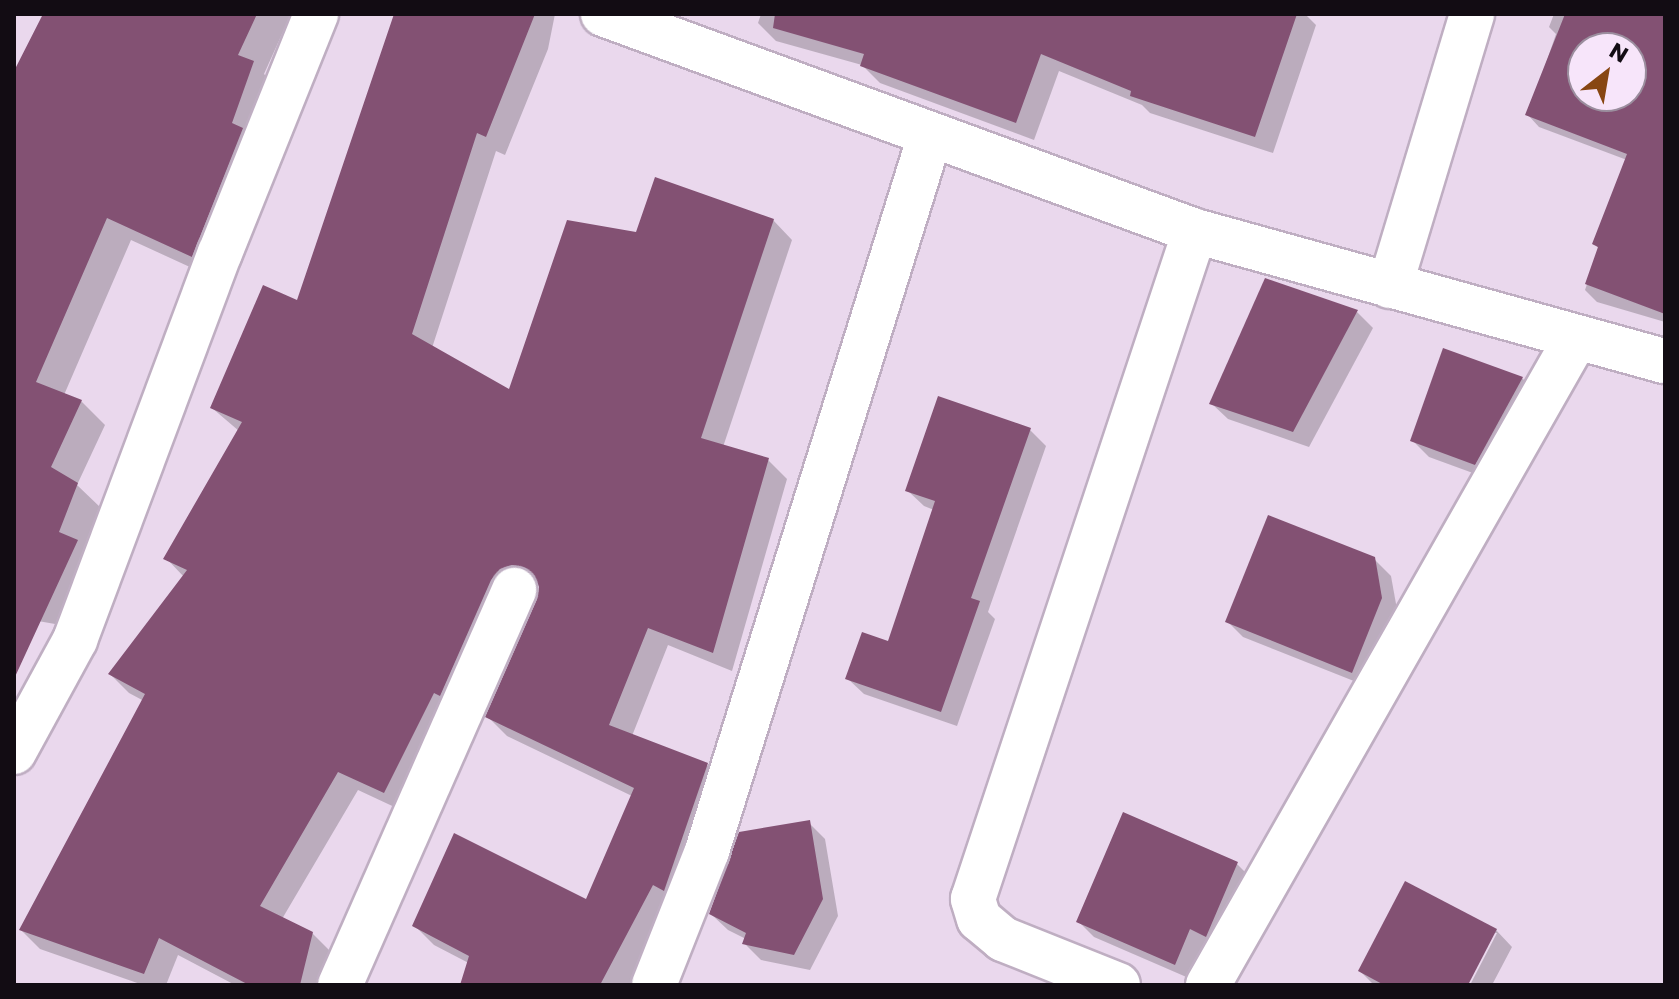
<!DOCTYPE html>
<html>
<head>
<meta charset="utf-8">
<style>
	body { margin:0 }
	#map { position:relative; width:1679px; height:999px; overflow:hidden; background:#ead8ed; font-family:Poppins,sans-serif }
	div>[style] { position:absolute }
	.shadow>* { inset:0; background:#0003 }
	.building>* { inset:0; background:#835173 }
	.roads { filter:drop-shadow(2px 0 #bfaec2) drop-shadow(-2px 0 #bfaec2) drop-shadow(0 2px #bfaec2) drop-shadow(0 -2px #bfaec2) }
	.minor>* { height:44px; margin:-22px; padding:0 22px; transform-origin:22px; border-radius:22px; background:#fff }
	span { translate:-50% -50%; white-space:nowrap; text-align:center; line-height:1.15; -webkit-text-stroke:8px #f7e5fa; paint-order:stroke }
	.frame { position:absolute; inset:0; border:16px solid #120c13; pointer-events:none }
	.north { position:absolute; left:1567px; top:32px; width:80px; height:80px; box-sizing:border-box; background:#f7e5fa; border:2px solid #9b8e9e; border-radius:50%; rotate:31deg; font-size:22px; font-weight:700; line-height:32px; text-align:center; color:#120c13 }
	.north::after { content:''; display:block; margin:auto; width:28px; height:36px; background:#874612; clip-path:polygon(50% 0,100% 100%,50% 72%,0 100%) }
</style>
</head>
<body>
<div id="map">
	<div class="shadow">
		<div style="clip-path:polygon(42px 14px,291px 14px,264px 74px,276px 86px,216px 279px,131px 240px,64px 395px,81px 401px,105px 425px,77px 485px,101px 508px,84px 550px,100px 565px,72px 627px,38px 621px,14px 669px,14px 76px,44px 16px)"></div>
		<div style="clip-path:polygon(396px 14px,555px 14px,548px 49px,505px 155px,496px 151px,432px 348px,510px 392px,637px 234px,773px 220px,792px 240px,723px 447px,768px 460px,787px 479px,732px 671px,668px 645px,632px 736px,707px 765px,726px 784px,673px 903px,630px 985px,503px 985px,509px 984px,434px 945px,415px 926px,586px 902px,632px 796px,507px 736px,488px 717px,539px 601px,540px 585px,532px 584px,403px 811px,358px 790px,282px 919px,312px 933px,332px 953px,323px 985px,235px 985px,178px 955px,166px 985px,143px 985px,40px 949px,21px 930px,144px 701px,129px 693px,110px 674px,184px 577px,166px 558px,239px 431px,212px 408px,299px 303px)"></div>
		<div style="clip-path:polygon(761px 14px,1305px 14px,1316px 25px,1273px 153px,1150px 113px,1142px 105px,1059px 71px,1034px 140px,880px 83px,862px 65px,776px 41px,758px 23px)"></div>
		<div style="clip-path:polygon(evenodd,1554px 14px,1665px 14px,1665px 322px,1597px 302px,1585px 290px,1599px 249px,1595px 244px,1627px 160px,1539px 127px,1528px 115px,1556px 34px,1549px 27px,1554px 14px,1583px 48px,1631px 48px,1631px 96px,1583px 96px,1583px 48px)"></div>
		<div style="clip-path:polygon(1357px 312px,1373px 328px,1309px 447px,1228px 419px,1211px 403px)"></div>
		<div style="clip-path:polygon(1522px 378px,1538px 394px,1492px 480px,1429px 457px,1413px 441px)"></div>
		<div style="clip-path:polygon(1030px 430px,1046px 446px,988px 612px,995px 619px,957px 726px,864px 694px,847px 678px,890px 644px,934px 510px,924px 506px,907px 490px)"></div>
		<div style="clip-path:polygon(1374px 559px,1391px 576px,1398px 615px,1369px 687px,1243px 637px,1227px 621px)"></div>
		<div style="clip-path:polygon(1124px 814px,1237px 864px,1253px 880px,1191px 979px,1094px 937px,1078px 921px)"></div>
		<div style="clip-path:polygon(809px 823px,825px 839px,838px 916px,810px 970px,761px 960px,745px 944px,746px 939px,728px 930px,711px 914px)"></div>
		<div style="clip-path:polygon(1496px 930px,1512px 947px,1492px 985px,1470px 985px,1497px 933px,1493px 933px,1466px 985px,1374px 985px,1360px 971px)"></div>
	</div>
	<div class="building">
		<div style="clip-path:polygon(43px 14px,257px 14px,238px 55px,254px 61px,232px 123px,243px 128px,192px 257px,107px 218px,36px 382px,82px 400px,51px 467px,78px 483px,59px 532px,78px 540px,14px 679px,14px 71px)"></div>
		<div style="clip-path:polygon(394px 14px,535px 14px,486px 137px,477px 133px,412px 334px,509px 389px,567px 220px,636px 232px,655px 177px,774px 219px,701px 438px,769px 458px,713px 653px,648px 628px,609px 725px,708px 763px,664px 891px,653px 885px,600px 985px,460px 985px,469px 956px,412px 926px,454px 833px,586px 899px,634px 788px,485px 717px,537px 599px,539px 587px,534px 575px,525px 568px,512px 565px,500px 569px,491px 580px,440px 696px,434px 693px,384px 793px,338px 772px,260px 906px,313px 932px,300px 985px,249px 985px,159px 938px,144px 974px,19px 930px,145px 694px,108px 674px,187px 570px,163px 559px,242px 422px,210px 408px,263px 285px,297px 300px)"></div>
		<div style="clip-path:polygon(775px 14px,1297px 14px,1255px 137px,1130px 96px,1131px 91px,1041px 54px,1016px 123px,860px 66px,864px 54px,773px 28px)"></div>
		<div style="clip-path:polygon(evenodd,1565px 14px,1665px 14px,1665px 314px,1585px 284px,1598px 247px,1592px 244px,1627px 154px,1525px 115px,1565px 14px,1583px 48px,1631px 48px,1631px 96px,1583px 96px,1583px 48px)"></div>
		<div style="clip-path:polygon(1265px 278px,1358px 310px,1293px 432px,1209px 404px)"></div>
		<div style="clip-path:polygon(1443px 348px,1523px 377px,1475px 465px,1410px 441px)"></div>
		<div style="clip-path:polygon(938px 396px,1031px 428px,971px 598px,980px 601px,941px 712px,845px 679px,862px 632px,888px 641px,935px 501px,905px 491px)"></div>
		<div style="clip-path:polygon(1268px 515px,1375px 557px,1382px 598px,1352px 673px,1225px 622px)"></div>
		<div style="clip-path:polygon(1123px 812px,1238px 862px,1206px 937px,1190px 929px,1175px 965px,1076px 922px)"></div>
		<div style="clip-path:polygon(810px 820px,823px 899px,794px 955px,742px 944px,746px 933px,709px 914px,739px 832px)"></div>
		<div style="clip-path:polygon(1405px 881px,1497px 929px,1468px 985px,1384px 985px,1358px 971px)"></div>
	</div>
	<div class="roads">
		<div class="minor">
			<div style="left:603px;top:14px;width:631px;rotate:20.13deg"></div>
			<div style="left:1195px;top:231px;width:488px;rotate:15.5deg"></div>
			<div style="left:1390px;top:286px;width:284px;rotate:-73.2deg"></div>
			<div style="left:14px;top:752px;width:128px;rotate:-61.4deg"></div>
			<div style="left:75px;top:640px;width:413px;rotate:-69.5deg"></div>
			<div style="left:220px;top:253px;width:258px;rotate:-68.1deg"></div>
			<div style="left:340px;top:985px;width:432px;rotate:-66.2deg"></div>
			<div style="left:654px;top:985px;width:144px;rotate:-68.4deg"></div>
			<div style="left:707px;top:851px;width:749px;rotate:-72.68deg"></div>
			<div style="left:1118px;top:985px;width:124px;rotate:-158.2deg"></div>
			<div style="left:1003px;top:939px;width:31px;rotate:-140deg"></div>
			<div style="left:979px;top:919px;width:21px;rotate:-107deg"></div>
			<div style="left:973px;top:899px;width:704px;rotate:-71.62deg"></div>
			<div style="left:1208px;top:985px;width:744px;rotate:-60.37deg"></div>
		</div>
	</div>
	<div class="frame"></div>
	<div class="north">N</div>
</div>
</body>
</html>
